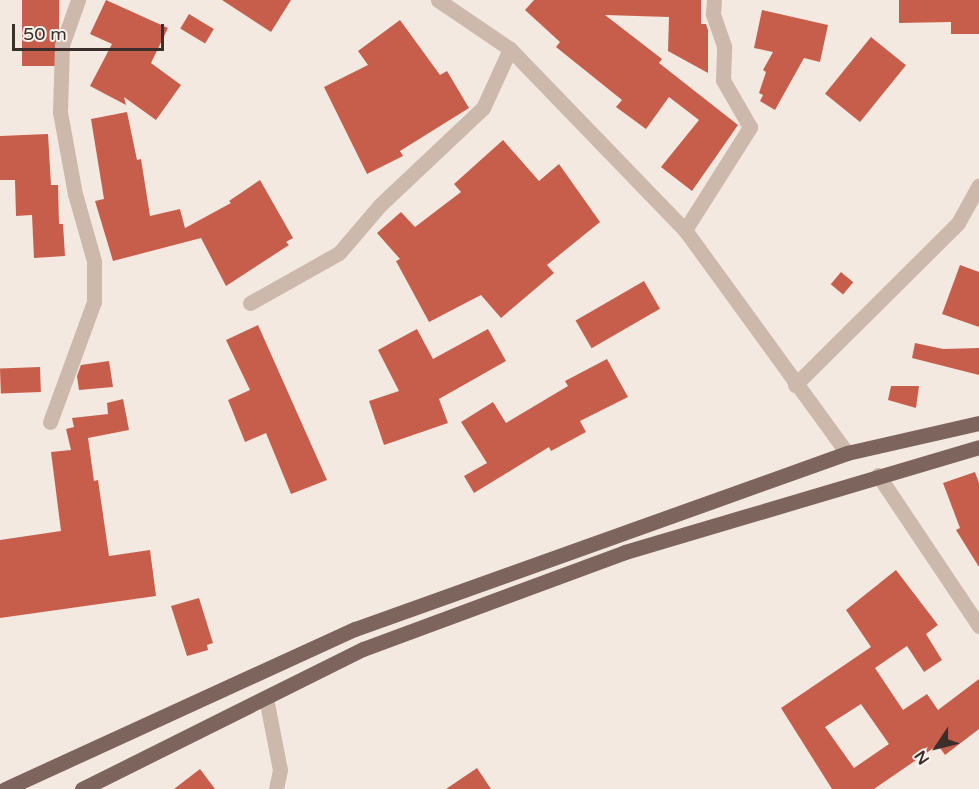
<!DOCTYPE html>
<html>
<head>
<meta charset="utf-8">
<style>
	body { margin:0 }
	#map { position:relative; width:979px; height:789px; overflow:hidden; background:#f4e9e1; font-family:"Varela Round",sans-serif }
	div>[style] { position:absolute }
	.building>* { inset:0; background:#c75e4c; transform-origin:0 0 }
	.minor>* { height:15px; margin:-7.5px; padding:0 7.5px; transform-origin:7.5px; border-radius:7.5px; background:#cdb8ac }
	.major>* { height:15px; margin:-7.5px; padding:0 7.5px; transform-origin:7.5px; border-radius:7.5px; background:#7d645c }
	span { translate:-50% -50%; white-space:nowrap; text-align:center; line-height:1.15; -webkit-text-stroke:4.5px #fbf4ee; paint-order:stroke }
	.north { position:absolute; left:907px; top:717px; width:60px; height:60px; -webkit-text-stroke:4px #fbf4ee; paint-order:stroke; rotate:235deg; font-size:16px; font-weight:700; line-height:24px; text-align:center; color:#3b2e2b }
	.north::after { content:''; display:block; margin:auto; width:21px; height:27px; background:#3b2e2b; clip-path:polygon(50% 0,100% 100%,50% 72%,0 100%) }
	.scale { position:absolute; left:12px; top:24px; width:152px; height:27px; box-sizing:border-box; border:3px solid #3b2e2b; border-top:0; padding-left:8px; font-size:18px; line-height:21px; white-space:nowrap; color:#3b2e2b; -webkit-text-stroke:4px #fbf4ee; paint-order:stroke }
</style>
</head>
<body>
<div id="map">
	<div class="building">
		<div style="left:22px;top:0;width:37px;height:66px"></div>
		<div style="clip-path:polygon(106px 0,168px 28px,151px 63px,181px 85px,156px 120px,124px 97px,126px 105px,90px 86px,112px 44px,90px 34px)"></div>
		<div style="clip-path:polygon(222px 0,291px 0,271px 32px)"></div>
		<div style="clip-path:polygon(534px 0,701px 0,701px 24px,706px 24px,708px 30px,708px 73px,668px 51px,669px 17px,605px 15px,662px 59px,659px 63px,738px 125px,692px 191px,661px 167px,699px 120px,669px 97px,646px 129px,616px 107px,622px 100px,556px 47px,560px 42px,525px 10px)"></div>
		<div style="clip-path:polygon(899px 0,979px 0,979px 34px,951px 34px,951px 22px,899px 23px)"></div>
		<div style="clip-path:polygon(762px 10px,828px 25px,820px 62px,804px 58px,775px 110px,760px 101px,763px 95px,759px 93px,766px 72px,763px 70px,773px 52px,754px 48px)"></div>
		<div style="left:189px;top:14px;width:29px;height:17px;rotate:31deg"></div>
		<div style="clip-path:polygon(400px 20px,440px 75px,447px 71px,469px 108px,400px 151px,403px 156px,367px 174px,324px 87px,368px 65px,358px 51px)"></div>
		<div style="left:871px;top:37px;width:45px;height:73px;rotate:39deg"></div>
		<div style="clip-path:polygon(127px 112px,137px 160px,141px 159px,150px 216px,180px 209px,185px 228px,231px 203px,229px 201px,260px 180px,293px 238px,286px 242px,289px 245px,226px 286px,201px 238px,113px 261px,95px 201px,104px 199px,91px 119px)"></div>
		<div style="clip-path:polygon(48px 134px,51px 185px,58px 185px,59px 224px,63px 224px,65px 256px,34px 258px,32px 215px,16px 216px,15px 180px,0 180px,0 136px)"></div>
		<div style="clip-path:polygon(503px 140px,539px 181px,559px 164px,600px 222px,547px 265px,554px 273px,501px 318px,481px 295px,429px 322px,396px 261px,400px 259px,377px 233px,401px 212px,415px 227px,461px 192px,454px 184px)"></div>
		<div style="clip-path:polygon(960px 265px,979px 272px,979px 327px,942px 314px)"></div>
		<div style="left:841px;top:272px;width:16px;height:16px;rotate:40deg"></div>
		<div style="left:644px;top:281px;width:32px;height:79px;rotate:60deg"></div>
		<div style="clip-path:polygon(258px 325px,327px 480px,291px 494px,266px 433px,245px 442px,228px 400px,250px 390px,226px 340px)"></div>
		<div style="clip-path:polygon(417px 329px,433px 359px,488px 329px,506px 361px,439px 399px,448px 423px,384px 445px,369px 401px,399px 391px,378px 350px)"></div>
		<div style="clip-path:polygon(915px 343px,943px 349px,979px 348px,979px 375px,912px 358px)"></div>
		<div style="clip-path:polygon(607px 359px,628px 397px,580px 421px,586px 432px,551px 451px,549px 447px,474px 493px,464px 476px,487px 463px,461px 422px,493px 402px,506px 423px,568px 386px,565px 381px)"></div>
		<div style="clip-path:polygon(109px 361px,113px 387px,79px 390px,77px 376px,81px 365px)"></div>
		<div style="left:40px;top:367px;width:25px;height:40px;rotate:88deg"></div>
		<div style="clip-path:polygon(891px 386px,919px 386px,916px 408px,888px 400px)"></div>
		<div style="clip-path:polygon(123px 399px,129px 430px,88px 438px,94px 481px,98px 480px,109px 556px,150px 550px,156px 596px,0 618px,0 540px,61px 531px,51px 452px,71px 450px,66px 429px,74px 427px,72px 418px,108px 414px,107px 403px)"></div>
		<div style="clip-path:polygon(975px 472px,979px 483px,979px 567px,956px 530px,960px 528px,943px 483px)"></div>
		<div style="clip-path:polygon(evenodd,896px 570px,938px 625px,926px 634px,942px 660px,924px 672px,907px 646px,875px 668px,903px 710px,927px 694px,938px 710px,979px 679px,979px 729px,945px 755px,938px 745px,874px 789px,832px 789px,781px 708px,871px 647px,846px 610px,896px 570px,861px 704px,889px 744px,854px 768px,825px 727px,861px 704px)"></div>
		<div style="clip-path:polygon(199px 598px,213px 643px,207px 645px,208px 650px,187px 656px,171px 606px)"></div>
		<div style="clip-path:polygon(477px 768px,491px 789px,446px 789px)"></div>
		<div style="clip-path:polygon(200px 769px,215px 789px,174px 789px)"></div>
	</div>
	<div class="minor">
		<div style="left:438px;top:0;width:87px;rotate:34.2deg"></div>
		<div style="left:510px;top:49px;width:252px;rotate:46deg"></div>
		<div style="left:685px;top:230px;width:276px;rotate:54deg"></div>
		<div style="left:685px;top:230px;width:122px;rotate:-57.7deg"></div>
		<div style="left:750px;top:127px;width:54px;rotate:-119.9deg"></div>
		<div style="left:723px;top:80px;width:34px;rotate:-88deg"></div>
		<div style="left:724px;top:46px;width:34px;rotate:-109deg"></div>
		<div style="left:713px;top:14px;width:14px;rotate:-86deg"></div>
		<div style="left:250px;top:303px;width:102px;rotate:-29.3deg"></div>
		<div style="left:339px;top:253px;width:63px;rotate:-49.5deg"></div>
		<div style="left:380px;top:205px;width:141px;rotate:-43.3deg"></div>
		<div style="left:483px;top:108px;width:65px;rotate:-65.4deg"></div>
		<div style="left:795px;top:385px;width:230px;rotate:-44.8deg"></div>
		<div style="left:958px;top:223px;width:43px;rotate:-61.1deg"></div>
		<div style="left:50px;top:422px;width:128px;rotate:-69.9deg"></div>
		<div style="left:94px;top:302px;width:41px;rotate:-90deg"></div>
		<div style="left:94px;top:261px;width:70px;rotate:-105.8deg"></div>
		<div style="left:75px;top:194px;width:83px;rotate:-100.4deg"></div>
		<div style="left:60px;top:112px;width:67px;rotate:-88.3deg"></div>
		<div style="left:62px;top:45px;width:48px;rotate:-70.4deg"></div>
		<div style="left:878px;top:475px;width:182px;rotate:56.2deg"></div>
		<div style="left:266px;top:698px;width:73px;rotate:79deg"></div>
		<div style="left:280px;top:770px;width:19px;rotate:102deg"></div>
	</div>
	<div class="major">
		<div style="left:5px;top:789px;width:385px;rotate:-24.6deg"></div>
		<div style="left:355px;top:629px;width:523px;rotate:-19.68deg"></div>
		<div style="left:847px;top:453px;width:135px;rotate:-12.8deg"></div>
		<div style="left:82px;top:789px;width:314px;rotate:-26.5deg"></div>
		<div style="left:363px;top:649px;width:279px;rotate:-20.3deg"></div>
		<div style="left:625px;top:552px;width:369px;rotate:-16.5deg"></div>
	</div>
	<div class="north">N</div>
	<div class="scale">50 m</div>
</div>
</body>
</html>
